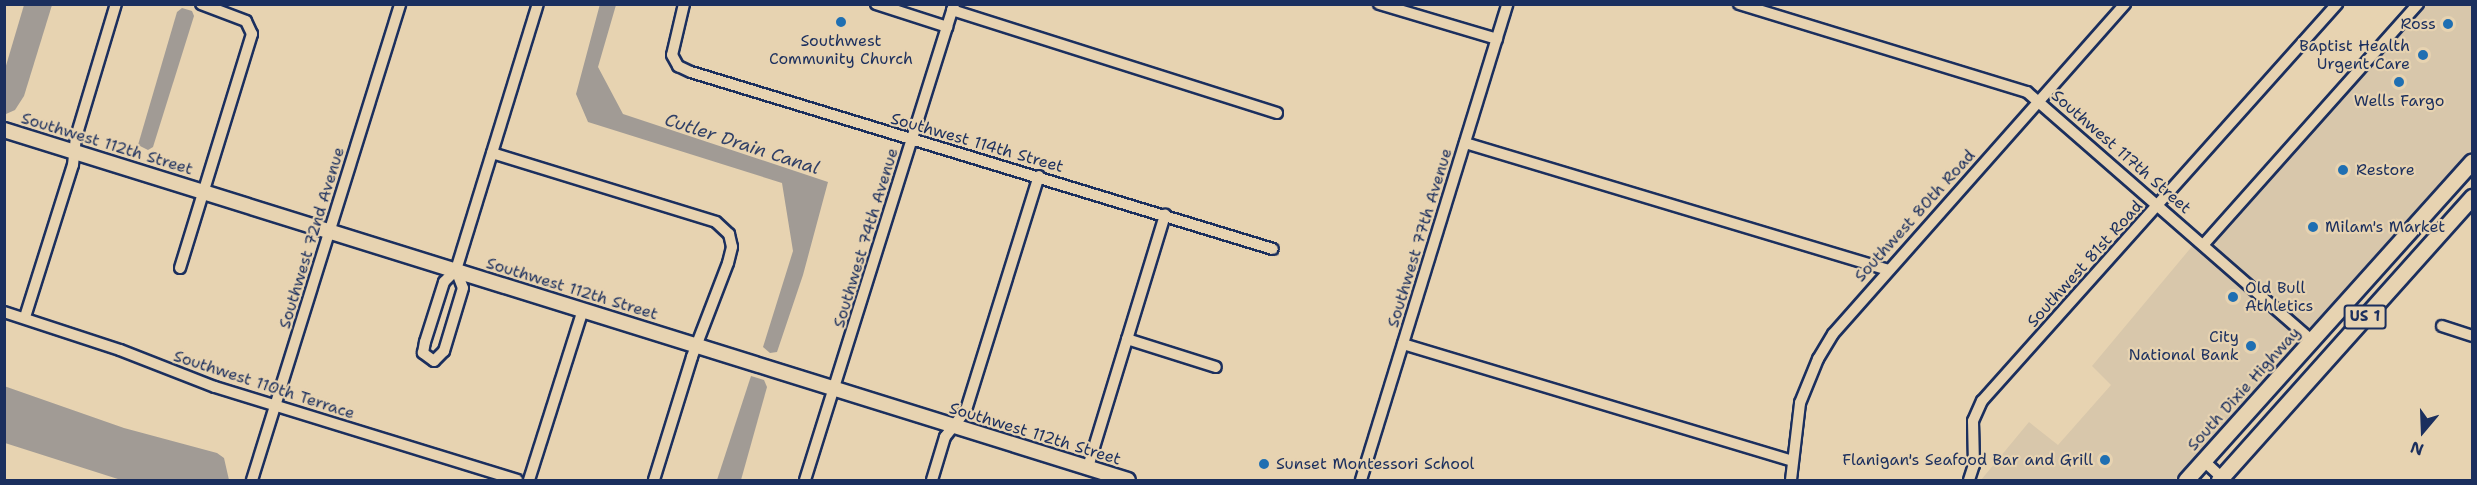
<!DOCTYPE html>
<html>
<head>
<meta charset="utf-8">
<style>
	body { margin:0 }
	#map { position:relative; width:2477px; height:485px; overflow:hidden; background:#e7d3b1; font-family:"Shantell Sans",sans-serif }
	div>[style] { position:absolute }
	.built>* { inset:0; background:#d8c7ab }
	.water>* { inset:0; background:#a19b95 }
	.roads { filter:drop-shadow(2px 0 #1b2f5e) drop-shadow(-2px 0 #1b2f5e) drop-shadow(0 2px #1b2f5e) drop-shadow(0 -2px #1b2f5e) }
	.minor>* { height:10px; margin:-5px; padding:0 5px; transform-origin:5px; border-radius:5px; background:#e7d3b1 }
	.major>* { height:14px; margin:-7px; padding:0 7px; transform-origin:7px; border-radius:7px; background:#e7d3b1 }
	.highway>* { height:15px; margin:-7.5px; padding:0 7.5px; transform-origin:7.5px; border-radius:7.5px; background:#e7d3b1 }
	.dots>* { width:16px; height:16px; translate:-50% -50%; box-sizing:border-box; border:3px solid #e7d3b1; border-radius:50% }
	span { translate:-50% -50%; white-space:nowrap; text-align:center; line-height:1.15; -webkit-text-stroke:4.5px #e7d3b1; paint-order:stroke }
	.shield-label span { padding:2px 4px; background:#e7d3b1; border:2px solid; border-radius:4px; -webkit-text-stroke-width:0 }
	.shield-label { font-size:15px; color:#1b2f5e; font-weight:700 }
	.poi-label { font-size:16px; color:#1b2f5e }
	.right { translate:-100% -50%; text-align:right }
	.left { translate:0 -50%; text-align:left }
	.street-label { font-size:16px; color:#1b2f5e }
	.water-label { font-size:18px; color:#2f3f66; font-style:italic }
	.frame { position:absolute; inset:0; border:6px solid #1b2f5e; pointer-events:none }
	.north { position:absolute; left:2393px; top:401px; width:60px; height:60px; -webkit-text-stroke:4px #e7d3b1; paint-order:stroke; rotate:199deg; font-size:16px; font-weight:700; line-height:24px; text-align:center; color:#1b2f5e }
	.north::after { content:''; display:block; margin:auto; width:21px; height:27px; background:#1b2f5e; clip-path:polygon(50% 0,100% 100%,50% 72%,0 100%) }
</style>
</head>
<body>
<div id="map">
	<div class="built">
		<div style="clip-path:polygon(2410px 5px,2472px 5px,2472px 149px,2310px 331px,2203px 238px)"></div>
		<div style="clip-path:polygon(2194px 244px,2300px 340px,2175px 480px,1981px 480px,2029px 422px,2058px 445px,2111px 385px,2092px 366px)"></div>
	</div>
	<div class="water">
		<div style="clip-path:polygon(600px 4px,616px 5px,598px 67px,623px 114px,828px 182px,803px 275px,777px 352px,770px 353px,763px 347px,793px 251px,782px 183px,588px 122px,576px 94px)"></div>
		<div style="clip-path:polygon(24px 5px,52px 5px,24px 96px,15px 110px,6px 114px,5px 69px)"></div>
		<div style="clip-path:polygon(182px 8px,192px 11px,194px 16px,153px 147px,148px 150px,138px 145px,177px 12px)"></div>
		<div style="clip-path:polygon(751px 376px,764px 380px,767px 387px,741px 480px,717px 480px)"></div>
		<div style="clip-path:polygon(4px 386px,124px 428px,217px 453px,224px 458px,229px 480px,121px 480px,5px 443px)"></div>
	</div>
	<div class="roads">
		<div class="minor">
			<div style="left:684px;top:4px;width:52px;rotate:103.2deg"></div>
			<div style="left:672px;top:55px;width:13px;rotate:61deg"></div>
			<div style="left:678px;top:66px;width:14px;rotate:25deg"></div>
			<div style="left:691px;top:72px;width:608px;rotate:16.92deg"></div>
			<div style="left:876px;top:4px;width:75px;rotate:17.9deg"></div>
			<div style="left:1379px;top:4px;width:123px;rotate:16.5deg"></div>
			<div style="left:1739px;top:4px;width:301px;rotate:17deg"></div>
			<div style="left:2027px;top:92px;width:378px;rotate:41.1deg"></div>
			<div style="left:952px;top:10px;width:341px;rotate:17.6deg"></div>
			<div style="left:1465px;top:143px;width:441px;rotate:16.7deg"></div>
			<div style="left:492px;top:153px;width:234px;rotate:17.1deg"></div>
			<div style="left:716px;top:222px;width:18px;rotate:43deg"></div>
			<div style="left:729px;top:234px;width:13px;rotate:77deg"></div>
			<div style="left:732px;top:247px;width:16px;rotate:104deg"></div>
			<div style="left:728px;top:263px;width:101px;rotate:111deg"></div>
			<div style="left:692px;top:357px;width:129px;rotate:107.2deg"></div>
			<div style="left:2204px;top:244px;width:322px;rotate:-48.3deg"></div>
			<div style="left:180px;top:268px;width:245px;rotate:-72.9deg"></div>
			<div style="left:252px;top:34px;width:14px;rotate:-115deg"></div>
			<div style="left:246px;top:21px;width:48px;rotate:-159.3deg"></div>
			<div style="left:456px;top:270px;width:19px;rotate:69deg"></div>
			<div style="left:463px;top:288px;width:66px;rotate:106.8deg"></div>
			<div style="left:444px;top:351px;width:14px;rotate:135deg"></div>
			<div style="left:434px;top:361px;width:14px;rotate:-144deg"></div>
			<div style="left:423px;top:353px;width:11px;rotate:-80deg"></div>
			<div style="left:425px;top:342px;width:63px;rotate:-72.4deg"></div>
			<div style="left:444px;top:282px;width:17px;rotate:-45deg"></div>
			<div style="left:456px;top:270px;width:278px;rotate:-72.9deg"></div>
			<div style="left:4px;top:312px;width:122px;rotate:18.1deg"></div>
			<div style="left:120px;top:350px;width:102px;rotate:21.3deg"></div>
			<div style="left:215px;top:387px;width:316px;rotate:17.1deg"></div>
			<div style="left:25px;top:317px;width:159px;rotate:-72.5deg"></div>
			<div style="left:73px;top:165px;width:28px;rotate:-84deg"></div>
			<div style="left:76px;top:137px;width:139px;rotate:-73.3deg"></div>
			<div style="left:2442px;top:326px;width:32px;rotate:18deg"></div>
			<div style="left:1127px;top:339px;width:93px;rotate:17.5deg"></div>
			<div style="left:1403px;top:344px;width:406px;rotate:16.7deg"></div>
			<div style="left:2204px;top:461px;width:25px;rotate:43deg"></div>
			<div style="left:1088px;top:467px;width:264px;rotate:-73deg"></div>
			<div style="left:252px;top:480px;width:498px;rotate:-72.7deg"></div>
			<div style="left:529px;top:480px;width:178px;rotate:-72.4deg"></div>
			<div style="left:805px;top:480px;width:499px;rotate:-72.6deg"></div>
			<div style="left:932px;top:480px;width:45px;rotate:-73.2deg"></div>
			<div style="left:945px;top:437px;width:34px;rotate:-52deg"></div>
			<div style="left:966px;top:410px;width:245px;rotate:-72.7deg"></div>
			<div style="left:1361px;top:480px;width:498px;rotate:-72.9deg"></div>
			<div style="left:1791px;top:480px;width:78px;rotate:-83.3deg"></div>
			<div style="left:1800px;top:403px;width:48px;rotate:-67.8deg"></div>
			<div style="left:1818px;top:359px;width:29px;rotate:-59deg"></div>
			<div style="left:1833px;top:334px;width:441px;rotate:-48.5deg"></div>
			<div style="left:1969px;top:480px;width:16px;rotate:-72deg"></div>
			<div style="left:1974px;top:465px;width:44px;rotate:-91.3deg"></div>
			<div style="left:1973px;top:421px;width:22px;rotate:-66deg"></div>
			<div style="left:1982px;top:401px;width:533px;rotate:-48.2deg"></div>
		</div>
		<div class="major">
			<div style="left:4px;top:130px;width:1177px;rotate:17.3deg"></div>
		</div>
		<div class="highway">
			<div style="left:2186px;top:480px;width:428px;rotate:-48.1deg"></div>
			<div style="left:2219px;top:480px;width:380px;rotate:-48.2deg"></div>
		</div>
	</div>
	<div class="dots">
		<div style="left:841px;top:22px;background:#1f6fb2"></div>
		<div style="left:2448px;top:24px;background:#1f6fb2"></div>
		<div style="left:2423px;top:55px;background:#1f6fb2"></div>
		<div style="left:2399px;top:82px;background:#1f6fb2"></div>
		<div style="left:2343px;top:170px;background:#1f6fb2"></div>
		<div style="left:2313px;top:227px;background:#1f6fb2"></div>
		<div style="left:2233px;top:297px;background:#1f6fb2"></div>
		<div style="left:2251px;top:346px;background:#1f6fb2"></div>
		<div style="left:2105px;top:460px;background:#1f6fb2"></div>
		<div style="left:1264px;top:464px;background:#1f6fb2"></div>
	</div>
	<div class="shield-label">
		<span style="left:2365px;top:317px">US 1</span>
	</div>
	<div class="poi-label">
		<span class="right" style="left:2436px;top:24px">Ross</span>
		<span style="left:841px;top:50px">Southwest<br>Community Church</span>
		<span class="right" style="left:2410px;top:55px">Baptist Health<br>Urgent Care</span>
		<span style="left:2399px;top:101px">Wells Fargo</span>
		<span class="left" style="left:2356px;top:170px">Restore</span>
		<span class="left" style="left:2325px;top:227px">Milam's Market</span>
		<span class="left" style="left:2245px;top:297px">Old Bull<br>Athletics</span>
		<span class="right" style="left:2239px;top:346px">City<br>National Bank</span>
		<span class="right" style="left:2093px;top:460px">Flanigan's Seafood Bar and Grill</span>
		<span class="left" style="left:1276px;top:464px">Sunset Montessori School</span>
	</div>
	<div class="street-label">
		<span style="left:977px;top:143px;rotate:16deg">Southwest 114th Street</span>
		<span style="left:107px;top:144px;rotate:17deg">Southwest 112th Street</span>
		<span style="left:2121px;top:152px;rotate:41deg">Southwest 117th Street</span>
		<span style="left:1915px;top:216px;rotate:-48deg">Southwest 80th Road</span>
		<span style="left:312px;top:238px;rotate:-73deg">Southwest 72nd Avenue</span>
		<span style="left:866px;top:238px;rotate:-73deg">Southwest 74th Avenue</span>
		<span style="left:1420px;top:238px;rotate:-73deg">Southwest 77th Avenue</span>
		<span style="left:2085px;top:264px;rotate:-48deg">Southwest 81st Road</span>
		<span style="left:572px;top:289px;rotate:17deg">Southwest 112th Street</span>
		<span style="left:264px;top:385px;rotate:18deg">Southwest 110th Terrace</span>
		<span style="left:2244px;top:389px;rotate:-48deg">South Dixie Highway</span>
		<span style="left:1035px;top:434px;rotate:17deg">Southwest 112th Street</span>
	</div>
	<div class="water-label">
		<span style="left:742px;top:144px;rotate:18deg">Cutler Drain Canal</span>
	</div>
	<div class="frame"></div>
	<div class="north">N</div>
</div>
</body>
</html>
